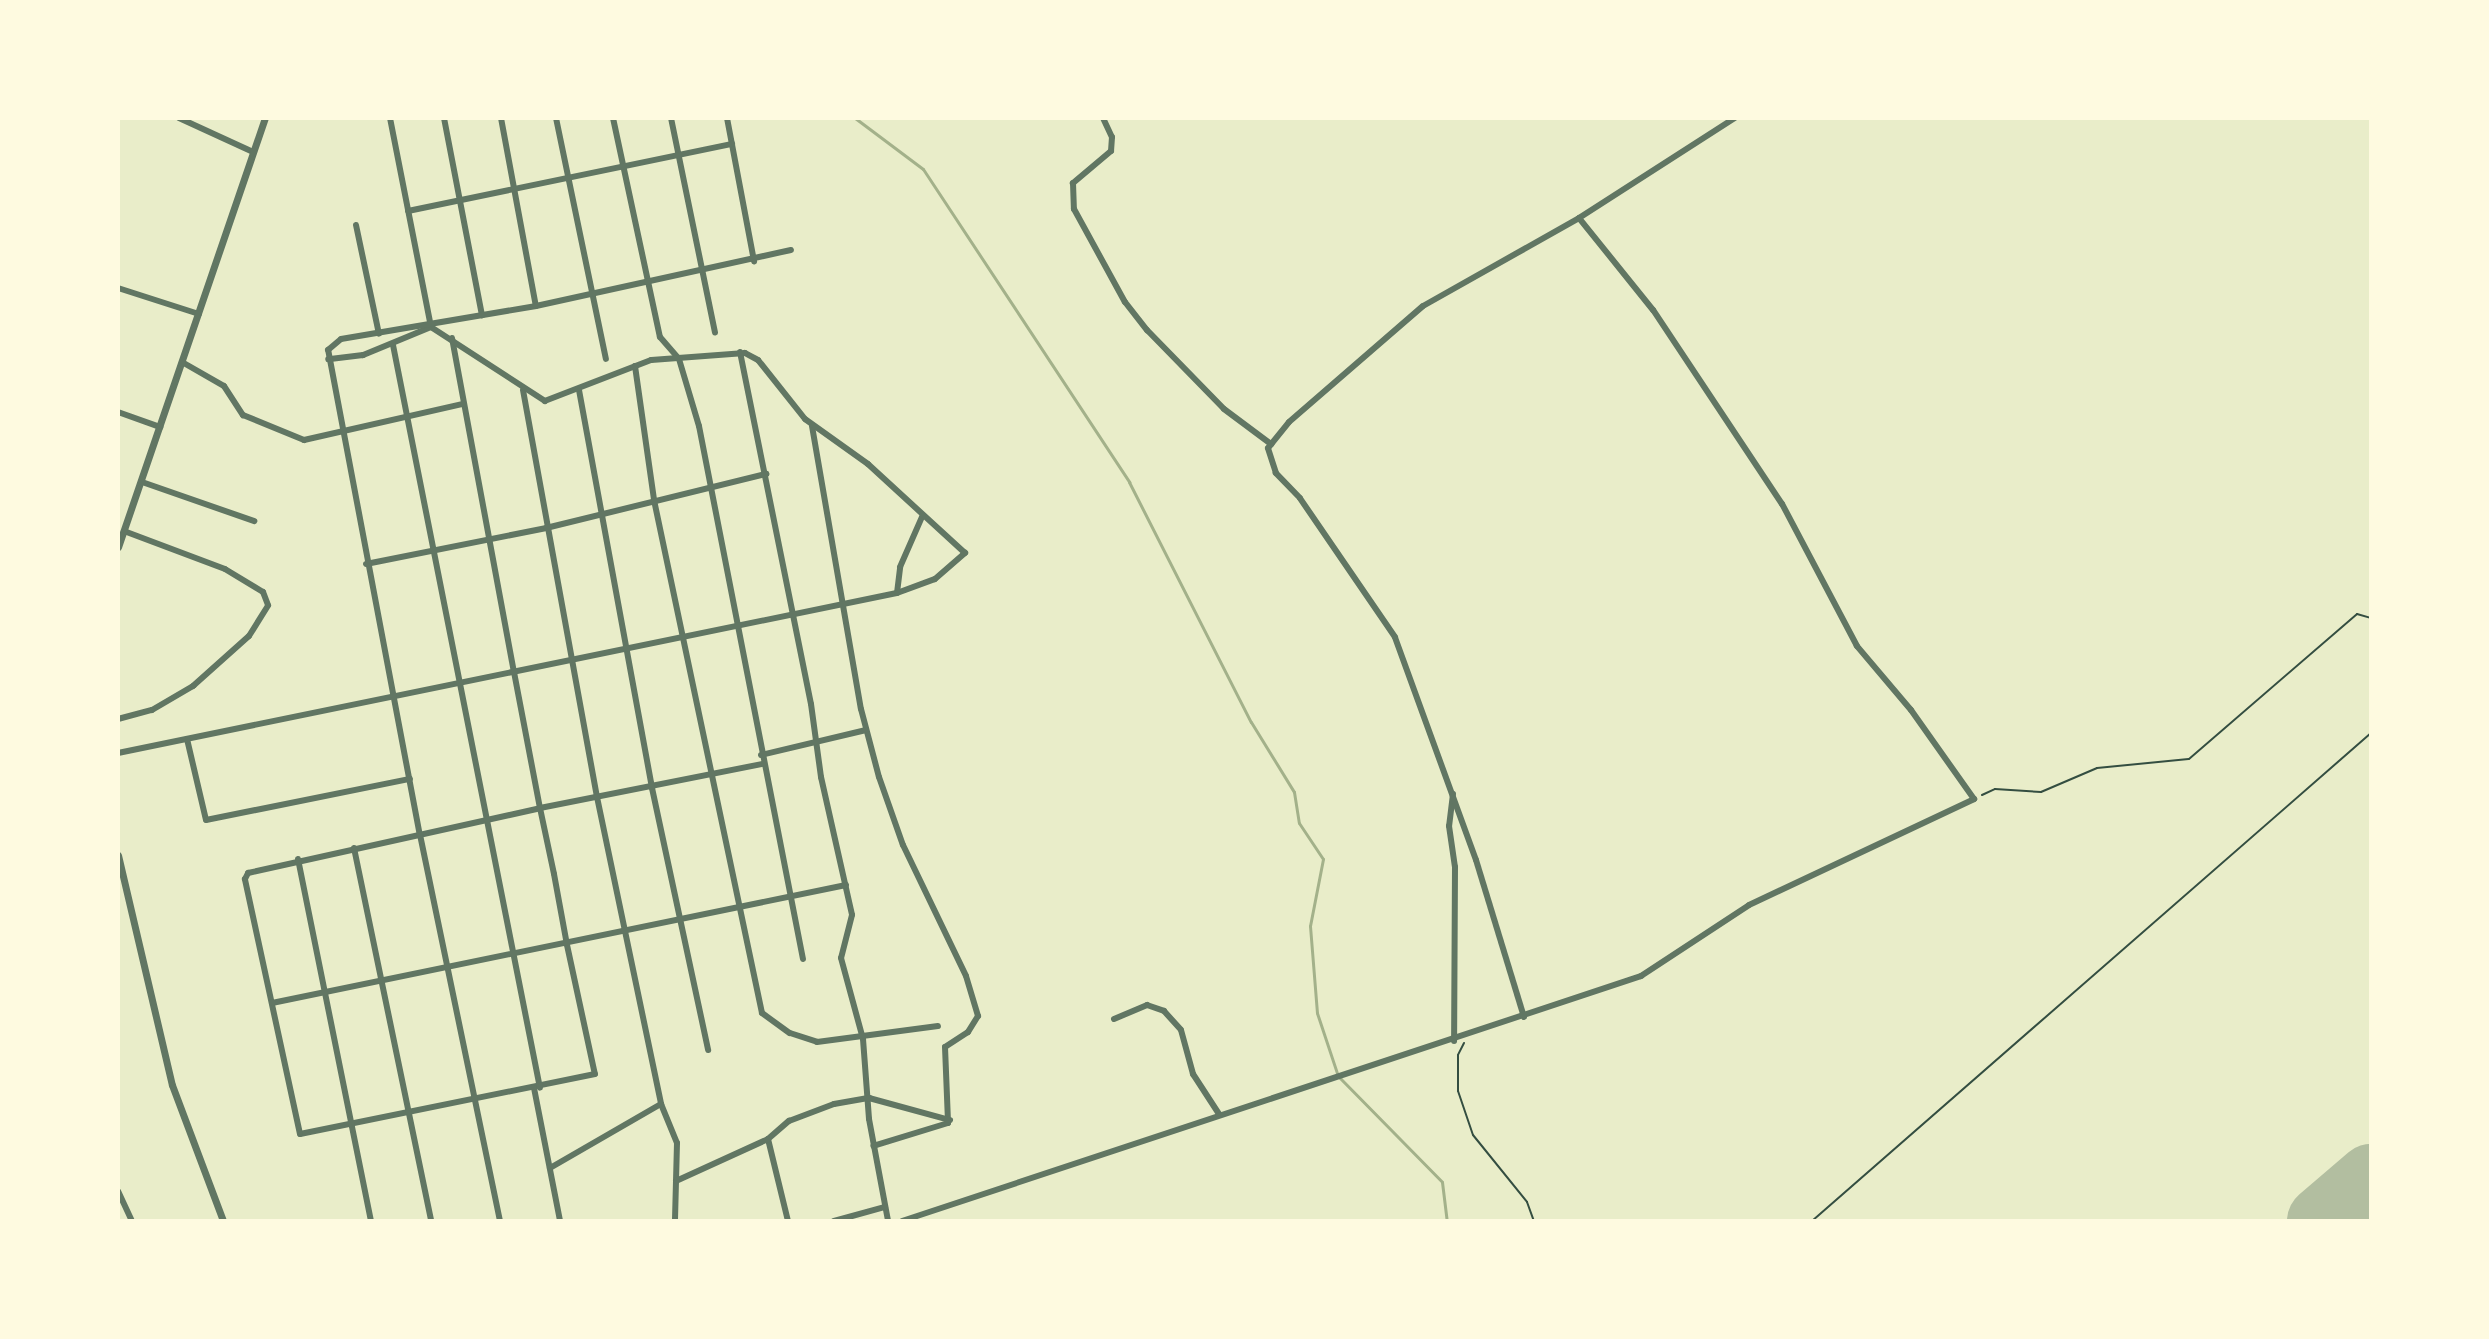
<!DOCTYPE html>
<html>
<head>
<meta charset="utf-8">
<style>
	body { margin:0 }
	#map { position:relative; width:2489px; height:1339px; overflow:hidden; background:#e9edc9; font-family:"DM Sans",sans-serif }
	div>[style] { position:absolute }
	.stream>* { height:3px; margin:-1.5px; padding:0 1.5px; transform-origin:1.5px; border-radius:1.5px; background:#a3b18a }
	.runway>* { height:70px; margin:-35px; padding:0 35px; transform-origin:35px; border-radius:35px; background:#b2bea0 }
	.path>* { height:2px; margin:-1px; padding:0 1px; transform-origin:1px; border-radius:1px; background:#344e41 }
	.minor>* { height:6px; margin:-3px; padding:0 3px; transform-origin:3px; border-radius:3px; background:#617663 }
	.tertiary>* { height:7px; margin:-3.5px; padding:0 3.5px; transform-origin:3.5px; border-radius:3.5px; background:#617663 }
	span { translate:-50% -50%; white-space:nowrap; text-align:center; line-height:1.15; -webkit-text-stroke:7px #fefae0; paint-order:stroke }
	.frame { position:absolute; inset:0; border:120px solid #fefae0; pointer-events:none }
</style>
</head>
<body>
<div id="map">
	<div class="stream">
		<div style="left:855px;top:118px;width:85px;rotate:36.9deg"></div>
		<div style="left:923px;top:169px;width:375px;rotate:56.6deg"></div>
		<div style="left:1129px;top:482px;width:269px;rotate:63.1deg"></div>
		<div style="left:1251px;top:722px;width:82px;rotate:58.4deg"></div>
		<div style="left:1294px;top:792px;width:31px;rotate:81deg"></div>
		<div style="left:1299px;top:823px;width:43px;rotate:56.3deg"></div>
		<div style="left:1323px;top:859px;width:68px;rotate:101deg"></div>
		<div style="left:1310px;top:926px;width:87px;rotate:85.4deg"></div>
		<div style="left:1317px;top:1013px;width:66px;rotate:71.6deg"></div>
		<div style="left:1338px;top:1076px;width:148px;rotate:45.5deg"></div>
		<div style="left:1442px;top:1182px;width:39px;rotate:83deg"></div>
	</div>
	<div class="runway">
		<div style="left:2322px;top:1221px;width:65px;rotate:-40.6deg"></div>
	</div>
	<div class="path">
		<div style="left:1982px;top:795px;width:14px;rotate:-25deg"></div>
		<div style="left:1995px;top:789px;width:46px;rotate:3.7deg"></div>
		<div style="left:2041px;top:792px;width:61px;rotate:-23.2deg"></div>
		<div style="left:2097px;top:768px;width:92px;rotate:-5.6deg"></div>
		<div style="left:2189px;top:759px;width:222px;rotate:-40.8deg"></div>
		<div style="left:2357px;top:614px;width:15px;rotate:16deg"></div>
		<div style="left:1464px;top:1043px;width:13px;rotate:117deg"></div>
		<div style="left:1458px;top:1055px;width:36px;rotate:90deg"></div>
		<div style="left:1458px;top:1091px;width:46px;rotate:71.2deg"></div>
		<div style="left:1473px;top:1135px;width:86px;rotate:51.1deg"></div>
		<div style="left:1527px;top:1202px;width:20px;rotate:70deg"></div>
		<div style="left:1812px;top:1221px;width:742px;rotate:-41.12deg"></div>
	</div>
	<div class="minor">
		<div style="left:179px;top:118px;width:81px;rotate:24.7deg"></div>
		<div style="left:390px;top:118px;width:208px;rotate:78.9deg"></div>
		<div style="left:444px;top:118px;width:201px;rotate:79.1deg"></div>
		<div style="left:501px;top:118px;width:191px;rotate:79.5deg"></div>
		<div style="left:556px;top:118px;width:246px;rotate:78.3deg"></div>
		<div style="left:613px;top:118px;width:224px;rotate:77.9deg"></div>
		<div style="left:660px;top:337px;width:29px;rotate:49deg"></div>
		<div style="left:679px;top:359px;width:70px;rotate:73.4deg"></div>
		<div style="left:699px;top:426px;width:543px;rotate:78.96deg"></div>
		<div style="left:671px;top:118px;width:219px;rotate:78.4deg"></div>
		<div style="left:727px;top:118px;width:146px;rotate:79.3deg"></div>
		<div style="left:1103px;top:118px;width:21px;rotate:65deg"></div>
		<div style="left:1112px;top:137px;width:14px;rotate:94deg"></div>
		<div style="left:1111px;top:151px;width:50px;rotate:139.9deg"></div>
		<div style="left:1073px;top:183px;width:26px;rotate:88deg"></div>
		<div style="left:1074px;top:209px;width:106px;rotate:61.3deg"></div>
		<div style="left:1125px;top:302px;width:36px;rotate:52deg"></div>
		<div style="left:1147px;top:330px;width:110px;rotate:45.7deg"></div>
		<div style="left:1224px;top:409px;width:59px;rotate:36.7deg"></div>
		<div style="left:408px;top:211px;width:331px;rotate:-11.7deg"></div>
		<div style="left:356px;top:225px;width:111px;rotate:78.1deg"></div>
		<div style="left:118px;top:288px;width:85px;rotate:17.8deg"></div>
		<div style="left:452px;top:338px;width:340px;rotate:79.5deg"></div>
		<div style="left:514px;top:672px;width:138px;rotate:79.2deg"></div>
		<div style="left:540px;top:808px;width:67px;rotate:78deg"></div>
		<div style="left:554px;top:874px;width:72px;rotate:79.6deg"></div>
		<div style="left:567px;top:945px;width:132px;rotate:77.8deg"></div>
		<div style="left:595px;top:1074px;width:301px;rotate:168.5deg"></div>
		<div style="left:300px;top:1134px;width:261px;rotate:-102.2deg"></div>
		<div style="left:245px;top:879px;width:7px;rotate:-63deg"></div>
		<div style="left:248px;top:873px;width:299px;rotate:-12.5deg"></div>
		<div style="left:540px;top:808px;width:227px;rotate:-11.2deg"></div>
		<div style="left:393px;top:345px;width:757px;rotate:78.81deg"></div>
		<div style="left:740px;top:352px;width:359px;rotate:78.6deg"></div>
		<div style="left:811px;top:704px;width:74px;rotate:82.2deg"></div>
		<div style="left:821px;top:777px;width:141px;rotate:77.3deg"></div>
		<div style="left:852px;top:915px;width:44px;rotate:104.3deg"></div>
		<div style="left:841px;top:958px;width:84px;rotate:74.8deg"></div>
		<div style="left:863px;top:1039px;width:80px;rotate:85.7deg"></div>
		<div style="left:869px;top:1119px;width:104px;rotate:79.4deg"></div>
		<div style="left:182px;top:362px;width:48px;rotate:29.7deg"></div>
		<div style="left:224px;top:386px;width:35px;rotate:57deg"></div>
		<div style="left:243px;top:415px;width:66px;rotate:22.3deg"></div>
		<div style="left:304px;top:440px;width:163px;rotate:-12.8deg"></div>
		<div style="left:635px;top:366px;width:135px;rotate:81.9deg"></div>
		<div style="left:654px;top:500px;width:524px;rotate:78.11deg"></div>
		<div style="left:762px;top:1013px;width:34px;rotate:36deg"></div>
		<div style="left:790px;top:1033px;width:28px;rotate:18deg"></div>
		<div style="left:817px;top:1042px;width:122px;rotate:-7.5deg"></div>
		<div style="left:523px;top:390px;width:414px;rotate:79.7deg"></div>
		<div style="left:597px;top:797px;width:314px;rotate:78.2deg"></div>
		<div style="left:661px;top:1104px;width:42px;rotate:67.7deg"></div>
		<div style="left:677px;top:1143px;width:78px;rotate:91.5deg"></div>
		<div style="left:579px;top:390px;width:405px;rotate:79.6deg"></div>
		<div style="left:652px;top:788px;width:268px;rotate:77.9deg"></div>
		<div style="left:118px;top:412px;width:45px;rotate:19.7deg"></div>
		<div style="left:812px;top:426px;width:287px;rotate:80.2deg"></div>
		<div style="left:861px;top:709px;width:70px;rotate:75.2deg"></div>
		<div style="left:879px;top:777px;width:72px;rotate:70.6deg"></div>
		<div style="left:903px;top:845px;width:145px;rotate:64.3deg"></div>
		<div style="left:966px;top:976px;width:42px;rotate:73.3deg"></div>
		<div style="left:978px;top:1016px;width:19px;rotate:122deg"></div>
		<div style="left:968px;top:1032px;width:27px;rotate:147deg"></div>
		<div style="left:945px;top:1047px;width:76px;rotate:87.7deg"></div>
		<div style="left:948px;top:1123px;width:78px;rotate:163deg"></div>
		<div style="left:142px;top:482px;width:119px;rotate:19.2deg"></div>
		<div style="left:366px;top:564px;width:184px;rotate:-11.3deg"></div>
		<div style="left:546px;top:528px;width:227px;rotate:-13.8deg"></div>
		<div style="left:897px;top:593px;width:26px;rotate:-83deg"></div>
		<div style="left:900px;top:567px;width:55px;rotate:-66.3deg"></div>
		<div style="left:118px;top:719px;width:35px;rotate:-15deg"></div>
		<div style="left:152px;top:710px;width:48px;rotate:-30.3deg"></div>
		<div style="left:193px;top:686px;width:75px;rotate:-41.8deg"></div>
		<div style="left:249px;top:636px;width:36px;rotate:-58deg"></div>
		<div style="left:268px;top:605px;width:14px;rotate:-111deg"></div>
		<div style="left:263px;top:592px;width:44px;rotate:-148.8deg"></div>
		<div style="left:225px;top:569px;width:108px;rotate:-159.4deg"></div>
		<div style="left:187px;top:739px;width:83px;rotate:76.8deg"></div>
		<div style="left:206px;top:820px;width:208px;rotate:-11.4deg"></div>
		<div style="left:118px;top:753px;width:795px;rotate:-11.61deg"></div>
		<div style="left:897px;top:593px;width:40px;rotate:-20.2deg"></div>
		<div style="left:935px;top:579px;width:40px;rotate:-41deg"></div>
		<div style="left:965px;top:553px;width:132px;rotate:-137.5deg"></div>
		<div style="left:868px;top:464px;width:77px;rotate:-144.5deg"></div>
		<div style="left:805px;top:419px;width:75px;rotate:-128.5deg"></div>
		<div style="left:758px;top:360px;width:15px;rotate:-152deg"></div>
		<div style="left:745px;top:353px;width:94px;rotate:175.7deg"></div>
		<div style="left:651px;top:360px;width:114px;rotate:158.9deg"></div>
		<div style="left:545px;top:401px;width:136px;rotate:-147deg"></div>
		<div style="left:431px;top:327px;width:74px;rotate:157.6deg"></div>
		<div style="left:363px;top:355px;width:35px;rotate:173deg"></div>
		<div style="left:761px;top:755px;width:108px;rotate:-13.4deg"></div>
		<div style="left:1453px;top:794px;width:32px;rotate:97deg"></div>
		<div style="left:1449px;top:826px;width:41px;rotate:81.7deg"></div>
		<div style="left:1455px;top:867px;width:174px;rotate:90.3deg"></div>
		<div style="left:354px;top:848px;width:381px;rotate:78.3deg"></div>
		<div style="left:298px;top:859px;width:369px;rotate:78.6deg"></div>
		<div style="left:272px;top:1003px;width:586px;rotate:-11.62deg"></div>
		<div style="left:1524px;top:1017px;width:164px;rotate:-107deg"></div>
		<div style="left:1476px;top:860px;width:237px;rotate:-110deg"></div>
		<div style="left:1395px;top:637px;width:168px;rotate:-124.4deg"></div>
		<div style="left:1300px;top:498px;width:35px;rotate:-134deg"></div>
		<div style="left:1276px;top:473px;width:26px;rotate:-108deg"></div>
		<div style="left:1268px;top:448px;width:33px;rotate:-51deg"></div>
		<div style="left:1289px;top:422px;width:177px;rotate:-40.9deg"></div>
		<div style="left:1423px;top:306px;width:179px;rotate:-29.4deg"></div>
		<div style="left:1579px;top:218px;width:185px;rotate:-32.7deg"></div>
		<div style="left:1114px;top:1019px;width:36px;rotate:-23deg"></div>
		<div style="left:1147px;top:1005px;width:18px;rotate:19deg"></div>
		<div style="left:1164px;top:1011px;width:25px;rotate:48deg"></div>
		<div style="left:1181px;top:1030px;width:46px;rotate:74.7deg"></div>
		<div style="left:1193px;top:1074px;width:48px;rotate:57deg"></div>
		<div style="left:534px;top:1088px;width:136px;rotate:78.9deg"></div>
		<div style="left:768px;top:1139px;width:84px;rotate:76.3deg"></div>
		<div style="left:550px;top:1168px;width:128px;rotate:-30deg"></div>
		<div style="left:676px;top:1181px;width:101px;rotate:-24.5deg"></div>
		<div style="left:768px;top:1139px;width:28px;rotate:-41deg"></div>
		<div style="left:789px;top:1121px;width:48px;rotate:-20.7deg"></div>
		<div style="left:834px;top:1104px;width:36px;rotate:-10deg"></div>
		<div style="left:869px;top:1098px;width:84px;rotate:15.2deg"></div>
		<div style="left:118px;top:1191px;width:33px;rotate:65deg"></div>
		<div style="left:500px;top:1221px;width:393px;rotate:-101.7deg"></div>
		<div style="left:420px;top:836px;width:495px;rotate:-100.7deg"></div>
		<div style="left:328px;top:350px;width:17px;rotate:-40deg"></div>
		<div style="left:341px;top:339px;width:198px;rotate:-9.6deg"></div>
		<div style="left:536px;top:306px;width:261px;rotate:-12.4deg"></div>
		<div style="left:834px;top:1221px;width:53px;rotate:-15.4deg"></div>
		<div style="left:902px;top:1221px;width:779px;rotate:-18.34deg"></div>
		<div style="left:1641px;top:976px;width:129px;rotate:-33.3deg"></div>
		<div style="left:1749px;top:905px;width:249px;rotate:-25.2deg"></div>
		<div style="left:1974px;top:799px;width:109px;rotate:-125.3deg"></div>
		<div style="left:1911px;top:710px;width:84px;rotate:-130.2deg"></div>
		<div style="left:1857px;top:646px;width:161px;rotate:-117.8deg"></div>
		<div style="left:1782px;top:504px;width:233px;rotate:-123.6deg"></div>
		<div style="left:1653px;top:310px;width:118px;rotate:-128.8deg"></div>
	</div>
	<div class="tertiary">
		<div style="left:118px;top:547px;width:453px;rotate:-71.1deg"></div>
		<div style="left:118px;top:855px;width:236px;rotate:76.8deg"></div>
		<div style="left:172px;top:1085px;width:145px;rotate:69.4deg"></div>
	</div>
	<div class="frame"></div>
</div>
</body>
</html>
